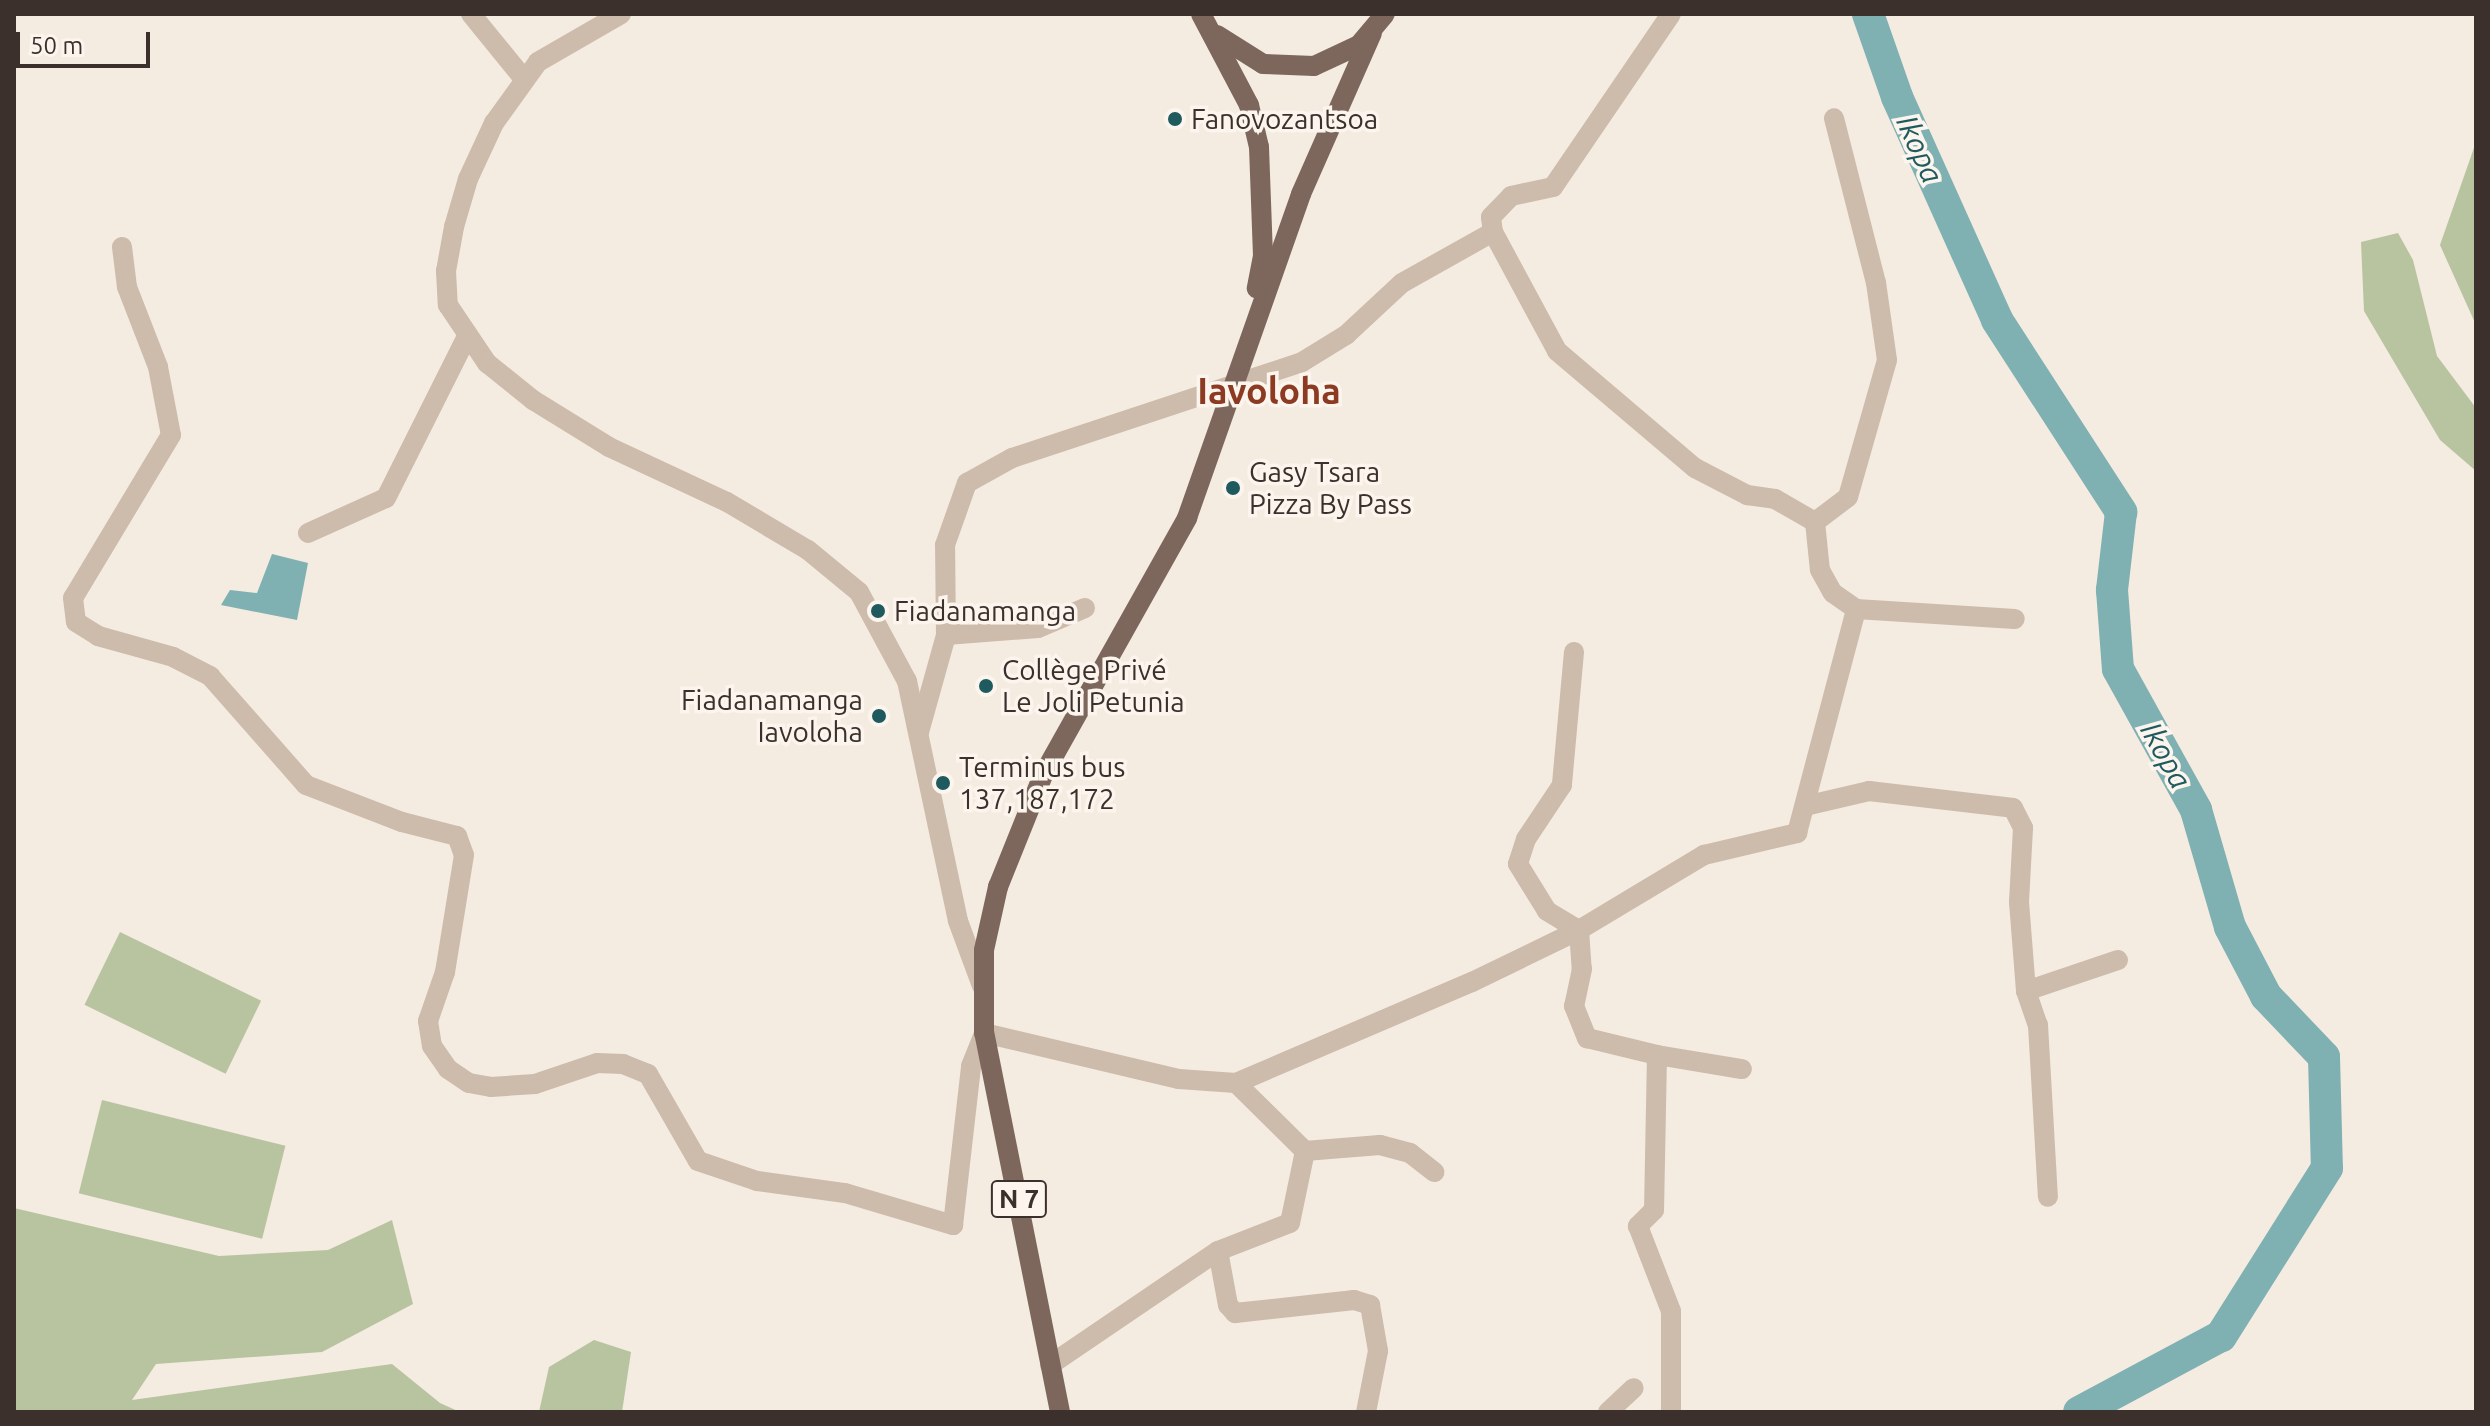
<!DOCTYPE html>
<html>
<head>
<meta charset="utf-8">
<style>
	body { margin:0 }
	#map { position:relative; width:2490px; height:1426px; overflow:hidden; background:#f4ebe1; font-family:Ubuntu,sans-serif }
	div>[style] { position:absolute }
	.green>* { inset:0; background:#b8c4a0; transform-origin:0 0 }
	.water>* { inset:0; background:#7fb0b2 }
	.river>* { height:32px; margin:-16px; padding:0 16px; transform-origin:16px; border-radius:16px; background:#7fb0b2 }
	.minor>* { height:20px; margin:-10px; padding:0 10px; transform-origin:10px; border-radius:10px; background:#cdbbac }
	.major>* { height:20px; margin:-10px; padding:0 10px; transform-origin:10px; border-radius:10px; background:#7d675c }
	.dots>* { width:22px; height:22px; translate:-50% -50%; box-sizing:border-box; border:4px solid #fbf5ee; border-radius:50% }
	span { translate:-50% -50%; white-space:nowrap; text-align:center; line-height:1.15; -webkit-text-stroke:7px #fbf5ee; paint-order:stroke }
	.shield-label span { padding:2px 6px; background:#fbf5ee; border:2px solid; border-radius:6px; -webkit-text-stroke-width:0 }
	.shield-label { font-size:26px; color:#3b302b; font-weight:700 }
	.poi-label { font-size:28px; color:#3b302b }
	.left { translate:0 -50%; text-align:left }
	.right { translate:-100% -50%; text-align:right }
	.water-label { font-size:30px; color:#1f5a5e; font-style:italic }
	.district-label { font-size:36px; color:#8c3b22; font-weight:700 }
	.frame { position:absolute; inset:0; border:16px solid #3b302b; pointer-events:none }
	.scale { position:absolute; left:16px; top:32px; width:134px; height:36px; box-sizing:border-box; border:4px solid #3b302b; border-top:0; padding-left:10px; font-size:24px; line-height:28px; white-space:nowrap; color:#3b302b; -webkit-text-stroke:6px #fbf5ee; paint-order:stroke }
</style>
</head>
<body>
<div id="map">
	<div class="green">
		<div style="clip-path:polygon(2476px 142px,2476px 325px,2440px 245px)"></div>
		<div style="clip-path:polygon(2398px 233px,2413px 260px,2437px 356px,2476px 408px,2476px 471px,2440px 440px,2364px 311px,2361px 242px)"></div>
		<div style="left:120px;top:932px;width:157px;height:81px;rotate:26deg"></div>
		<div style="left:102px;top:1100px;width:189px;height:96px;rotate:14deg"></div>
		<div style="clip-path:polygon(14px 1208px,219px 1256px,328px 1250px,392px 1220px,413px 1304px,322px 1352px,156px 1364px,132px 1400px,392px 1364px,440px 1403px,460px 1412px,14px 1412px)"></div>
		<div style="clip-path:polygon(594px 1340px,631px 1352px,622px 1412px,539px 1412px,549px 1367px)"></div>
	</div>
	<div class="water">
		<div style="clip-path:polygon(272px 554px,308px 563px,297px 620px,221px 605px,230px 590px,257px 593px)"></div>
	</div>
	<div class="river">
		<div style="left:1868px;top:14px;width:88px;rotate:70.7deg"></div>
		<div style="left:1897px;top:97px;width:244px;rotate:65.8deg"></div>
		<div style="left:1997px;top:320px;width:229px;rotate:57.1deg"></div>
		<div style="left:2121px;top:512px;width:79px;rotate:96.6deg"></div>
		<div style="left:2112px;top:590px;width:79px;rotate:85.7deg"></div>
		<div style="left:2118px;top:669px;width:161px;rotate:61deg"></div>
		<div style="left:2196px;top:810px;width:122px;rotate:73.8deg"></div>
		<div style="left:2230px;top:927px;width:78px;rotate:62.4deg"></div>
		<div style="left:2266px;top:996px;width:84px;rotate:46.4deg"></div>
		<div style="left:2324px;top:1057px;width:111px;rotate:88.5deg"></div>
		<div style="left:2327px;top:1168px;width:199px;rotate:122.2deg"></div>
		<div style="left:2221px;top:1336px;width:161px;rotate:151.8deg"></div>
	</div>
	<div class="minor">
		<div style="left:471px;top:14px;width:84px;rotate:50.8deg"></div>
		<div style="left:621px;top:14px;width:96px;rotate:150deg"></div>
		<div style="left:538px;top:62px;width:75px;rotate:125.8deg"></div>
		<div style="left:494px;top:123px;width:62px;rotate:114.9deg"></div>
		<div style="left:468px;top:179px;width:50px;rotate:106.3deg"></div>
		<div style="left:454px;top:227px;width:45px;rotate:100.3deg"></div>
		<div style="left:446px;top:271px;width:34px;rotate:87deg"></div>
		<div style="left:448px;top:305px;width:70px;rotate:56.1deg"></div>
		<div style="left:487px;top:363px;width:59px;rotate:38.8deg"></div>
		<div style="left:533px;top:400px;width:89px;rotate:31.7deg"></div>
		<div style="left:609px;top:447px;width:130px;rotate:25deg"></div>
		<div style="left:727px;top:502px;width:94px;rotate:30.7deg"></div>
		<div style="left:808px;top:550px;width:66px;rotate:39.5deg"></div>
		<div style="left:859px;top:592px;width:101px;rotate:61.7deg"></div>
		<div style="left:907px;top:681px;width:245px;rotate:78deg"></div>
		<div style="left:958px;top:921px;width:69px;rotate:69.7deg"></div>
		<div style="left:1493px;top:232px;width:15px;rotate:-98deg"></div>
		<div style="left:1491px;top:217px;width:29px;rotate:-46deg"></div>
		<div style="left:1511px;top:196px;width:43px;rotate:-12.1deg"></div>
		<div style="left:1553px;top:187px;width:209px;rotate:-55.7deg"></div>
		<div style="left:122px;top:247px;width:40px;rotate:82.9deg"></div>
		<div style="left:127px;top:287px;width:86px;rotate:68.8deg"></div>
		<div style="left:158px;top:367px;width:69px;rotate:79.2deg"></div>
		<div style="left:171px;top:435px;width:190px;rotate:121deg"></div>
		<div style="left:73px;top:598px;width:24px;rotate:83deg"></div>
		<div style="left:76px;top:622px;width:26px;rotate:32deg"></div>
		<div style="left:98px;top:636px;width:78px;rotate:15.6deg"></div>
		<div style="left:173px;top:657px;width:42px;rotate:27.2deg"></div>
		<div style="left:210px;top:676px;width:145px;rotate:48.6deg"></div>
		<div style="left:306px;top:785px;width:103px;rotate:21.1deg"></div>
		<div style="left:402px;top:822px;width:57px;rotate:14.3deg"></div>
		<div style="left:457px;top:836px;width:20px;rotate:70deg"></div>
		<div style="left:464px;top:855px;width:119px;rotate:99.2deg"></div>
		<div style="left:445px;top:972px;width:52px;rotate:109.1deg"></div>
		<div style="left:428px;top:1021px;width:25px;rotate:81deg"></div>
		<div style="left:432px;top:1046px;width:28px;rotate:55deg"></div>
		<div style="left:448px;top:1069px;width:25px;rotate:34deg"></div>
		<div style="left:469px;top:1083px;width:22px;rotate:10deg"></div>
		<div style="left:491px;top:1087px;width:44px;rotate:-3.9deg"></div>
		<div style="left:535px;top:1084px;width:65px;rotate:-18.7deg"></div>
		<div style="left:597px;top:1063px;width:26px;rotate:2deg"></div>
		<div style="left:623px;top:1064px;width:27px;rotate:22deg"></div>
		<div style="left:648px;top:1074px;width:100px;rotate:60.1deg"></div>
		<div style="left:698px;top:1161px;width:62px;rotate:18.7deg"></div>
		<div style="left:757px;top:1181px;width:89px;rotate:7.8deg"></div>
		<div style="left:845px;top:1193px;width:113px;rotate:16.5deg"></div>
		<div style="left:953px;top:1225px;width:160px;rotate:-83.5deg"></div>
		<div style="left:971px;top:1066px;width:35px;rotate:-68deg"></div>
		<div style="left:984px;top:1033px;width:200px;rotate:13.3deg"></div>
		<div style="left:1179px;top:1079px;width:57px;rotate:4deg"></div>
		<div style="left:1236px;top:1083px;width:257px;rotate:-23.2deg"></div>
		<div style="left:1472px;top:982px;width:119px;rotate:-25.9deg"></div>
		<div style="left:1579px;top:930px;width:146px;rotate:-31deg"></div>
		<div style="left:1704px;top:855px;width:96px;rotate:-13.3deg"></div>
		<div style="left:1797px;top:833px;width:232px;rotate:-75.2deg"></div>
		<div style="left:1815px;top:522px;width:41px;rotate:-37.1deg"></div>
		<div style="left:1848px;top:497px;width:142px;rotate:-74.1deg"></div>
		<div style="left:1887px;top:360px;width:78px;rotate:-98.1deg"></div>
		<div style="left:1876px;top:283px;width:170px;rotate:-104.3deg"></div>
		<div style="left:308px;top:533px;width:85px;rotate:-24.2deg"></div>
		<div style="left:386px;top:498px;width:181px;rotate:-63.4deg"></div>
		<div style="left:946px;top:635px;width:92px;rotate:-4.4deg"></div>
		<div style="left:1038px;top:628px;width:51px;rotate:-23.1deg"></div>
		<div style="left:1574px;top:652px;width:134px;rotate:95.2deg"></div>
		<div style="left:1562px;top:785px;width:65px;rotate:123.7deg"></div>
		<div style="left:1526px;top:839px;width:26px;rotate:108deg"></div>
		<div style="left:1518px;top:864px;width:55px;rotate:58.3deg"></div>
		<div style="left:1547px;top:911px;width:37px;rotate:31deg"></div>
		<div style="left:1579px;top:930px;width:39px;rotate:86deg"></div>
		<div style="left:1582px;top:969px;width:38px;rotate:102deg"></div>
		<div style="left:1574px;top:1006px;width:35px;rotate:68deg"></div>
		<div style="left:1587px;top:1038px;width:72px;rotate:13.7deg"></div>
		<div style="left:1657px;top:1055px;width:155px;rotate:91.1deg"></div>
		<div style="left:1654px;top:1210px;width:23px;rotate:135deg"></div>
		<div style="left:1638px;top:1226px;width:91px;rotate:68.8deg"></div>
		<div style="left:1671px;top:1311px;width:101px;rotate:90deg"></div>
		<div style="left:919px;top:732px;width:101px;rotate:-74.4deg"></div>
		<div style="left:946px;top:635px;width:90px;rotate:-90.6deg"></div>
		<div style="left:945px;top:545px;width:66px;rotate:-70.5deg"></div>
		<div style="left:967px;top:483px;width:51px;rotate:-29.1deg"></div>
		<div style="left:1012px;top:458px;width:305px;rotate:-18.3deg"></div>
		<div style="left:1302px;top:362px;width:52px;rotate:-31.5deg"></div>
		<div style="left:1346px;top:335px;width:76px;rotate:-42.9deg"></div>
		<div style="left:1402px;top:283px;width:104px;rotate:-29.3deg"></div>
		<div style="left:1493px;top:232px;width:135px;rotate:61.7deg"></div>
		<div style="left:1557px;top:351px;width:181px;rotate:40.3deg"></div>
		<div style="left:1695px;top:468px;width:59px;rotate:27.4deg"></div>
		<div style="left:1747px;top:495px;width:28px;rotate:8deg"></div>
		<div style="left:1775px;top:499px;width:46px;rotate:29.9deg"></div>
		<div style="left:1815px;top:522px;width:48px;rotate:84.1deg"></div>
		<div style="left:1820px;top:570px;width:26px;rotate:61deg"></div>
		<div style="left:1833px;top:593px;width:28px;rotate:35deg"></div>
		<div style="left:1856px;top:609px;width:159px;rotate:3.6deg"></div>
		<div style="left:1805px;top:806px;width:66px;rotate:-13.2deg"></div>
		<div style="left:1869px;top:791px;width:145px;rotate:6.7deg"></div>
		<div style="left:2013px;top:808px;width:22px;rotate:63deg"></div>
		<div style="left:2023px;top:828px;width:74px;rotate:93.1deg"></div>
		<div style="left:2019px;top:902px;width:89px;rotate:85.5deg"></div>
		<div style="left:2026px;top:991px;width:36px;rotate:71deg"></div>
		<div style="left:2038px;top:1025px;width:172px;rotate:86.7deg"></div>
		<div style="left:2026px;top:991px;width:97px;rotate:-18.6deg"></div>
		<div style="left:1657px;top:1055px;width:86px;rotate:9.4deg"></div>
		<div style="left:1236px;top:1083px;width:97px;rotate:44.6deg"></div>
		<div style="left:1305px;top:1151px;width:75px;rotate:-4.6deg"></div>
		<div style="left:1380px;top:1145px;width:31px;rotate:15deg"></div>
		<div style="left:1410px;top:1153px;width:31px;rotate:38deg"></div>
		<div style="left:1218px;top:1251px;width:55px;rotate:79.5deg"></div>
		<div style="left:1228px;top:1305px;width:11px;rotate:49deg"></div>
		<div style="left:1235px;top:1313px;width:120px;rotate:-6.2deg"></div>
		<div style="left:1354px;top:1300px;width:17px;rotate:17deg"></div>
		<div style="left:1370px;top:1305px;width:47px;rotate:80.1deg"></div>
		<div style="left:1378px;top:1351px;width:62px;rotate:101.1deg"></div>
		<div style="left:1050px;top:1365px;width:203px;rotate:-34.2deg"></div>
		<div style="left:1218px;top:1251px;width:77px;rotate:-21.3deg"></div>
		<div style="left:1290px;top:1223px;width:74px;rotate:-78.2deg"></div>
		<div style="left:1608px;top:1412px;width:35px;rotate:-43deg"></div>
	</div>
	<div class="major">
		<div style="left:1201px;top:14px;width:103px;rotate:62.2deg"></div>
		<div style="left:1249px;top:105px;width:43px;rotate:76.6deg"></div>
		<div style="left:1259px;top:147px;width:109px;rotate:87.9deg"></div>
		<div style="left:1263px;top:256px;width:33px;rotate:101deg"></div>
		<div style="left:1217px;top:35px;width:54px;rotate:32.2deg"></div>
		<div style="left:1263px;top:64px;width:51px;rotate:2.2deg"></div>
		<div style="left:1314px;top:66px;width:50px;rotate:-25deg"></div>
		<div style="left:1359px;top:45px;width:40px;rotate:-50deg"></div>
		<div style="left:1060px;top:1412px;width:387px;rotate:-101.3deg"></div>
		<div style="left:984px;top:1033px;width:83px;rotate:-90deg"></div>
		<div style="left:984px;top:950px;width:65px;rotate:-77.5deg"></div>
		<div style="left:998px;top:887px;width:121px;rotate:-68.1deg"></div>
		<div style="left:1043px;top:775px;width:295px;rotate:-60.7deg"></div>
		<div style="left:1187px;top:518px;width:343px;rotate:-70.6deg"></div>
		<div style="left:1301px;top:194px;width:176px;rotate:-66.2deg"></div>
	</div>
	<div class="dots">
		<div style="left:1175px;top:119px;background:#1f5a5e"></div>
		<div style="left:1233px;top:488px;background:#1f5a5e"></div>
		<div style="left:878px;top:611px;background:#1f5a5e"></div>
		<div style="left:986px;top:686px;background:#1f5a5e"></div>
		<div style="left:879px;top:716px;background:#1f5a5e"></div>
		<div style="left:943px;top:783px;background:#1f5a5e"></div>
	</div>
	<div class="shield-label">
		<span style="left:1019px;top:1199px">N 7</span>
	</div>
	<div class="poi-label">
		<span class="left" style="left:1191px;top:119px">Fanovozantsoa</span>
		<span class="left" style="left:1249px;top:488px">Gasy Tsara<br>Pizza By Pass</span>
		<span class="left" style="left:894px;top:611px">Fiadanamanga</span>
		<span class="left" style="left:1002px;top:686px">Collège Privé<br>Le Joli Petunia</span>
		<span class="right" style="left:863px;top:716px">Fiadanamanga<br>Iavoloha</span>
		<span class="left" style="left:959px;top:783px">Terminus bus<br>137,187,172</span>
	</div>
	<div class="water-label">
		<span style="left:1920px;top:149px;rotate:66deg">Ikopa</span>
		<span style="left:2166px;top:755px;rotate:61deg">Ikopa</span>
	</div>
	<div class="district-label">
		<span style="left:1269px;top:391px">Iavoloha</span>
	</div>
	<div class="frame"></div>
	<div class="scale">50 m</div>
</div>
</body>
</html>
